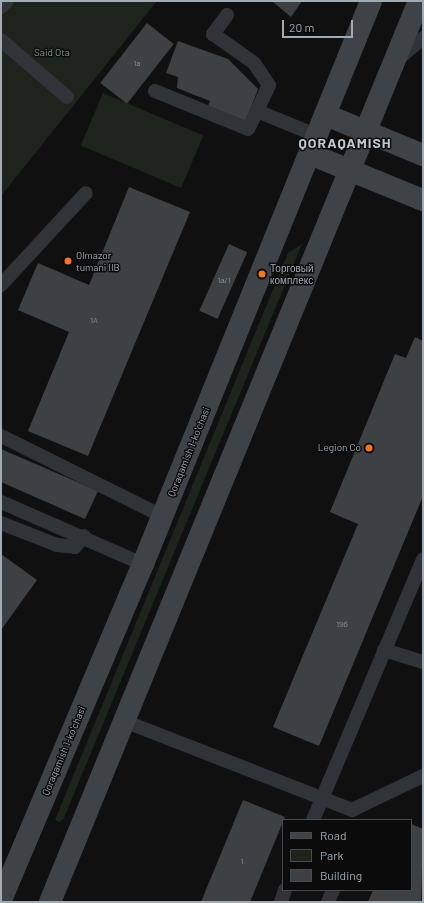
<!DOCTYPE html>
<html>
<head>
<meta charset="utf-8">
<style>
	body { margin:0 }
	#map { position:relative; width:424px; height:903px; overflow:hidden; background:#101011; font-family:Barlow,sans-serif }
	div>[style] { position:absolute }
	.green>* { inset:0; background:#1d241c; transform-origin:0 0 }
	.building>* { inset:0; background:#3e4144; transform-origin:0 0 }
	.service>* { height:14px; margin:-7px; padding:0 7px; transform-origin:7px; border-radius:7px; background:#303337 }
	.secondary>* { height:22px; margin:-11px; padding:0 11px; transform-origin:11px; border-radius:11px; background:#3e4347 }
	.dots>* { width:11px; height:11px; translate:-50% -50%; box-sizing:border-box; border:2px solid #0b0b0c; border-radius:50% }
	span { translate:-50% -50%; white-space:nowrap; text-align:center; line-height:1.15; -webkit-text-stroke:3px #0b0b0c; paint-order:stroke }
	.number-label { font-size:8px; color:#889097 }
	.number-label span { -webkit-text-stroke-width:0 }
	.park-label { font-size:10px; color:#7ea075 }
	.poi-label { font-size:10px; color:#a0abb3 }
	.left { translate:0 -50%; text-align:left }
	.right { translate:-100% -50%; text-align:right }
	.street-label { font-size:10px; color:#a0abb3 }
	.district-label { font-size:14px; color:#c1c9cf; font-weight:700; letter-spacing:1px }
	.frame { position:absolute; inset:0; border:2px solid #a0abb3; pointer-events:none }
	.legend { position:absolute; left:282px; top:819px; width:130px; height:72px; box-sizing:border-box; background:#0b0b0c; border:1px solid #474b4f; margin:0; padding:5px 7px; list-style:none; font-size:12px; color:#a0abb3 }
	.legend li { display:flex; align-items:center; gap:8px; height:20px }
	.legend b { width:20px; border:1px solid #474b4f }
	.scale { position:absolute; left:282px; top:20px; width:71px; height:18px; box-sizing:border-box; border:2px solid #a0abb3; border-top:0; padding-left:5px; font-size:12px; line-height:14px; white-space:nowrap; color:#a0abb3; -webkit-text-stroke:3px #0b0b0c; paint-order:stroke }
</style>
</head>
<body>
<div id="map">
	<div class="green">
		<div style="clip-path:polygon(1px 1px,157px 1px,1px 196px)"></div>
		<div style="left:103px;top:93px;width:109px;height:57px;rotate:23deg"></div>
		<div style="clip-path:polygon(302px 244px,64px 818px,60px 822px,55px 820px,288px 253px)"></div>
	</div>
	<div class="building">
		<div style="clip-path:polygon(272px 1px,302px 1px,291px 17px)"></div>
		<div style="left:147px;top:23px;width:34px;height:76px;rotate:38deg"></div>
		<div style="clip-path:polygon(178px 41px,228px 59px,258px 89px,245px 123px,207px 109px,210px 101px,177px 88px,178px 77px,166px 73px)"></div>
		<div style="clip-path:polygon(129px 187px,190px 212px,88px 456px,28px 431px,69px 332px,18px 310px,38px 263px,89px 285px)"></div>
		<div style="left:229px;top:244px;width:20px;height:73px;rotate:24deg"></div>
		<div style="clip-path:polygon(415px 337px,423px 341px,423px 496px,319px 746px,273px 727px,358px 524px,330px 512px,395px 354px,406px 358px)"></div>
		<div style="clip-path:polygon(1px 449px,98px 491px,85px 519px,1px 482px)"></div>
		<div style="clip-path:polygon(1px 554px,37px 580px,1px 630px)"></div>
		<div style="clip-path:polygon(243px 800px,285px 817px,250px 902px,201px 902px)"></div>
		<div style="clip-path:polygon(411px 824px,423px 829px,421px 902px,368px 902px,373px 890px,411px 890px)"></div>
	</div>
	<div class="service">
		<div style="left:1px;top:7px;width:8px;rotate:-45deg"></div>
		<div style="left:227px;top:15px;width:24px;rotate:126deg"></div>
		<div style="left:213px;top:34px;width:50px;rotate:35.3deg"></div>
		<div style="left:254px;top:63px;width:27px;rotate:56deg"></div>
		<div style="left:269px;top:85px;width:29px;rotate:115deg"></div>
		<div style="left:1px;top:40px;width:87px;rotate:40.8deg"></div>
		<div style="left:398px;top:59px;width:33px;rotate:-40deg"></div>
		<div style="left:155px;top:91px;width:100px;rotate:22.2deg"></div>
		<div style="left:248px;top:129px;width:20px;rotate:-63deg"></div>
		<div style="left:257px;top:111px;width:66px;rotate:22.3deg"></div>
		<div style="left:1px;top:285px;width:125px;rotate:-47.3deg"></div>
		<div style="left:1px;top:436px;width:180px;rotate:26.4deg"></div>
		<div style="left:1px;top:502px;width:155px;rotate:23.6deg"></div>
		<div style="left:1px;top:523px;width:60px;rotate:21.4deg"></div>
		<div style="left:57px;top:545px;width:18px;rotate:6deg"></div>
		<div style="left:75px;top:547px;width:14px;rotate:-51deg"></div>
		<div style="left:384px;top:650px;width:41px;rotate:17.1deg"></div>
		<div style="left:124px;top:721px;width:245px;rotate:21.3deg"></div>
		<div style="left:352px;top:810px;width:79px;rotate:-25.6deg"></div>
		<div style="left:313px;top:820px;width:283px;rotate:-67.1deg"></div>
		<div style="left:281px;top:902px;width:13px;rotate:-72deg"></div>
		<div style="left:328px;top:902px;width:13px;rotate:-67deg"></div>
	</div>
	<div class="secondary">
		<div style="left:326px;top:115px;width:105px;rotate:22.4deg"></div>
		<div style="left:310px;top:154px;width:122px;rotate:22.2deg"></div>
		<div style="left:1px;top:900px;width:365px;rotate:-67.1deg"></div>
		<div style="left:143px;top:564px;width:607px;rotate:-67.95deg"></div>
		<div style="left:50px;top:902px;width:974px;rotate:-67.73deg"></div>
	</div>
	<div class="dots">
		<div style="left:68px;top:261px;background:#ff741a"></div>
		<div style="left:262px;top:274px;background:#ff741a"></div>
		<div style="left:369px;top:448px;background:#ff741a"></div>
	</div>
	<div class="number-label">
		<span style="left:137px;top:64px">1a</span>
		<span style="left:224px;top:281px">1а/1</span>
		<span style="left:94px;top:321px">1A</span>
		<span style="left:342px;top:625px">19б</span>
		<span style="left:242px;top:862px">1</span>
	</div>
	<div class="park-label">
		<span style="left:52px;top:53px">Said Ota</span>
	</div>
	<div class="poi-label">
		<span class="left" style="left:76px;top:261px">Olmazor<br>tumani IIB</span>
		<span class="left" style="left:270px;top:274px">Торговый<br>комплекс</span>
		<span class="right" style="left:361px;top:448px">Legion Co</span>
	</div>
	<div class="street-label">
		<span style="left:189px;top:452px;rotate:-68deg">Qoraqamish 1-koʻchasi</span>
		<span style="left:64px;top:751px;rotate:-67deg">Qoraqamish 1-koʻchasi</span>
	</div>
	<div class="district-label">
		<span style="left:345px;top:143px">QORAQAMISH</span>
	</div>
	<div class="frame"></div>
	<ul class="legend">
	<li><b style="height:5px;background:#3e4347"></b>Road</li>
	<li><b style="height:11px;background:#1d241c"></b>Park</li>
	<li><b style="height:11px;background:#3e4144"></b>Building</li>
	</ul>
	<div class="scale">20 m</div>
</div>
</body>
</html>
